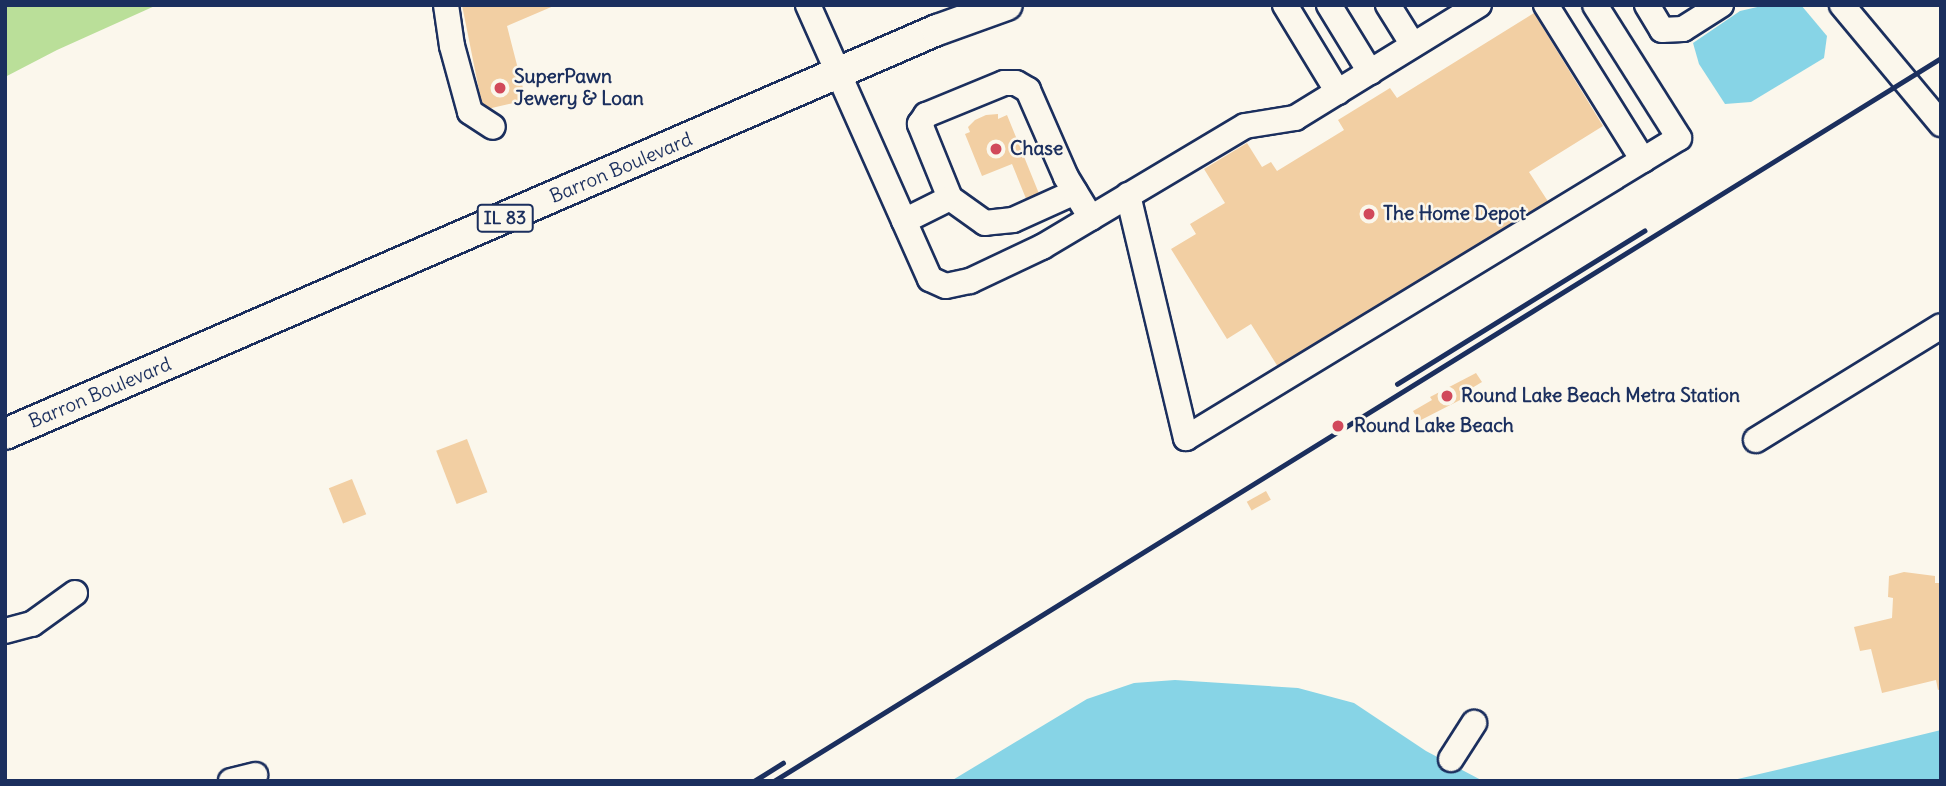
<!DOCTYPE html>
<html>
<head>
<meta charset="utf-8">
<style>
	body { margin:0 }
	#map { position:relative; width:1946px; height:786px; overflow:hidden; background:#fbf7ec; font-family:Delius,sans-serif }
	div>[style] { position:absolute }
	.green>* { inset:0; background:#badf99 }
	.water>* { inset:0; background:#87d4e6 }
	.building>* { inset:0; background:#f2cfa3; transform-origin:0 0 }
	.roads { filter:drop-shadow(2px 0 #1b2f5e) drop-shadow(-2px 0 #1b2f5e) drop-shadow(0 2px #1b2f5e) drop-shadow(0 -2px #1b2f5e) }
	.minor>* { height:24px; margin:-12px; padding:0 12px; transform-origin:12px; border-radius:12px; background:#fbf7ec }
	.major>* { height:30px; margin:-15px; padding:0 15px; transform-origin:15px; border-radius:15px; background:#fbf7ec }
	.rail>* { height:4.5px; margin:-2.25px; padding:0 2.25px; transform-origin:2.25px; border-radius:2.25px; background:#1b2f5e }
	.dots>* { width:19px; height:19px; translate:-50% -50%; box-sizing:border-box; border:4px solid #fbf7ec; border-radius:50% }
	span { translate:-50% -50%; white-space:nowrap; text-align:center; line-height:1.15; -webkit-text-stroke:5px #fbf7ec; paint-order:stroke }
	.shield-label span { padding:2px 5px; background:#fbf7ec; border:2px solid; border-radius:5px; -webkit-text-stroke-width:0 }
	.shield-label { font-size:18px; color:#1b2f5e; font-weight:700 }
	.poi-label { font-size:19px; color:#1b2f5e; font-weight:700 }
	.left { translate:0 -50%; text-align:left }
	.street-label { font-size:19px; color:#1b2f5e }
	.frame { position:absolute; inset:0; border:7px solid #1b2f5e; pointer-events:none }
</style>
</head>
<body>
<div id="map">
	<div class="green">
		<div style="clip-path:polygon(5px 5px,157px 5px,57px 50px,5px 77px)"></div>
	</div>
	<div class="water">
		<div style="clip-path:polygon(1766px 5px,1801px 5px,1827px 36px,1824px 58px,1751px 102px,1725px 104px,1699px 64px,1693px 43px,1740px 11px)"></div>
		<div style="clip-path:polygon(1175px 680px,1298px 688px,1354px 703px,1426px 751px,1483px 781px,951px 781px,1087px 699px,1134px 683px)"></div>
		<div style="clip-path:polygon(1941px 730px,1941px 781px,1729px 781px,1785px 768px)"></div>
	</div>
	<div class="building">
		<div style="clip-path:polygon(462px 5px,556px 5px,507px 26px,526px 100px,483px 110px)"></div>
		<div style="clip-path:polygon(1534px 13px,1603px 126px,1529px 172px,1549px 203px,1280px 370px,1251px 324px,1227px 339px,1171px 249px,1196px 234px,1190px 224px,1225px 203px,1204px 169px,1247px 143px,1262px 167px,1271px 162px,1277px 171px,1344px 130px,1338px 120px,1390px 88px,1397px 98px)"></div>
		<div style="clip-path:polygon(998px 114px,998px 119px,1007px 115px,1042px 201px,1029px 206px,1012px 164px,982px 176px,965px 134px,970px 132px,968px 127px,975px 120px,986px 115px)"></div>
		<div style="clip-path:polygon(1476px 373px,1482px 382px,1462px 394px,1464px 398px,1419px 421px,1413px 411px,1432px 400px,1430px 397px)"></div>
		<div style="left:467px;top:439px;width:57px;height:33px;rotate:69deg"></div>
		<div style="left:352px;top:479px;width:38px;height:25px;rotate:68deg"></div>
		<div style="left:1266px;top:491px;width:10px;height:22px;rotate:61deg"></div>
		<div style="clip-path:polygon(1904px 572px,1935px 576px,1935px 583px,1941px 583px,1941px 689px,1938px 690px,1936px 680px,1882px 693px,1871px 649px,1860px 651px,1854px 627px,1892px 618px,1893px 598px,1888px 597px,1889px 576px)"></div>
	</div>
	<div class="roads">
		<div class="minor">
			<div style="left:446px;top:5px;width:41px;rotate:81.7deg"></div>
			<div style="left:452px;top:46px;width:68px;rotate:74.7deg"></div>
			<div style="left:470px;top:112px;width:27px;rotate:33deg"></div>
			<div style="left:808px;top:5px;width:300px;rotate:66deg"></div>
			<div style="left:930px;top:279px;width:17px;rotate:24deg"></div>
			<div style="left:946px;top:286px;width:25px;rotate:-12deg"></div>
			<div style="left:970px;top:281px;width:80px;rotate:-25.3deg"></div>
			<div style="left:1042px;top:247px;width:236px;rotate:-30.8deg"></div>
			<div style="left:1245px;top:126px;width:51px;rotate:-9.1deg"></div>
			<div style="left:1295px;top:118px;width:216px;rotate:-31.6deg"></div>
			<div style="left:1285px;top:5px;width:102px;rotate:58.7deg"></div>
			<div style="left:1329px;top:5px;width:79px;rotate:58.5deg"></div>
			<div style="left:1388px;top:5px;width:47px;rotate:58deg"></div>
			<div style="left:1546px;top:5px;width:183px;rotate:58deg"></div>
			<div style="left:1647px;top:5px;width:29px;rotate:59deg"></div>
			<div style="left:1662px;top:30px;width:21px;rotate:-3deg"></div>
			<div style="left:1683px;top:29px;width:45px;rotate:-32.3deg"></div>
			<div style="left:1842px;top:5px;width:155px;rotate:50.2deg"></div>
			<div style="left:1075px;top:192px;width:68px;rotate:155.7deg"></div>
			<div style="left:1013px;top:220px;width:28px;rotate:174deg"></div>
			<div style="left:985px;top:223px;width:43px;rotate:-144.5deg"></div>
			<div style="left:950px;top:198px;width:80px;rotate:-112.1deg"></div>
			<div style="left:920px;top:124px;width:11px;rotate:-56deg"></div>
			<div style="left:926px;top:115px;width:84px;rotate:-22.3deg"></div>
			<div style="left:1004px;top:83px;width:12px"></div>
			<div style="left:1016px;top:83px;width:14px;rotate:30deg"></div>
			<div style="left:1028px;top:90px;width:95px;rotate:66.4deg"></div>
			<div style="left:1066px;top:177px;width:48px;rotate:58.6deg"></div>
			<div style="left:1128px;top:195px;width:250px;rotate:76.6deg"></div>
			<div style="left:1186px;top:438px;width:577px;rotate:-31.32deg"></div>
			<div style="left:1679px;top:138px;width:157px;rotate:-122.3deg"></div>
			<div style="left:904px;top:221px;width:51px;rotate:-26.6deg"></div>
			<div style="left:1756px;top:440px;width:217px;rotate:-31.6deg"></div>
			<div style="left:5px;top:631px;width:28px;rotate:-15deg"></div>
			<div style="left:32px;top:624px;width:53px;rotate:-35.8deg"></div>
			<div style="left:1451px;top:759px;width:43px;rotate:-57.4deg"></div>
			<div style="left:231px;top:781px;width:25px;rotate:-14deg"></div>
		</div>
		<div class="major">
			<div style="left:5px;top:434px;width:1016px;rotate:-23.44deg"></div>
			<div style="left:937px;top:30px;width:74px;rotate:-19.7deg"></div>
		</div>
	</div>
	<div class="rail">
		<div style="left:1397px;top:384px;width:291px;rotate:-31.8deg"></div>
		<div style="left:754px;top:781px;width:34px;rotate:-32deg"></div>
		<div style="left:774px;top:781px;width:1373px;rotate:-31.78deg"></div>
	</div>
	<div class="dots">
		<div style="left:500px;top:88px;background:#d1495b"></div>
		<div style="left:996px;top:149px;background:#d1495b"></div>
		<div style="left:1369px;top:214px;background:#d1495b"></div>
		<div style="left:1447px;top:396px;background:#d1495b"></div>
		<div style="left:1338px;top:426px;background:#d1495b"></div>
	</div>
	<div class="shield-label">
		<span style="left:505px;top:218px">IL 83</span>
	</div>
	<div class="poi-label">
		<span class="left" style="left:514px;top:88px">SuperPawn<br>Jewery &amp; Loan</span>
		<span class="left" style="left:1010px;top:149px">Chase</span>
		<span class="left" style="left:1383px;top:214px">The Home Depot</span>
		<span class="left" style="left:1461px;top:396px">Round Lake Beach Metra Station</span>
		<span class="left" style="left:1354px;top:426px">Round Lake Beach</span>
	</div>
	<div class="street-label">
		<span style="left:621px;top:168px;rotate:-23deg">Barron Boulevard</span>
		<span style="left:100px;top:393px;rotate:-23deg">Barron Boulevard</span>
	</div>
	<div class="frame"></div>
</div>
</body>
</html>
